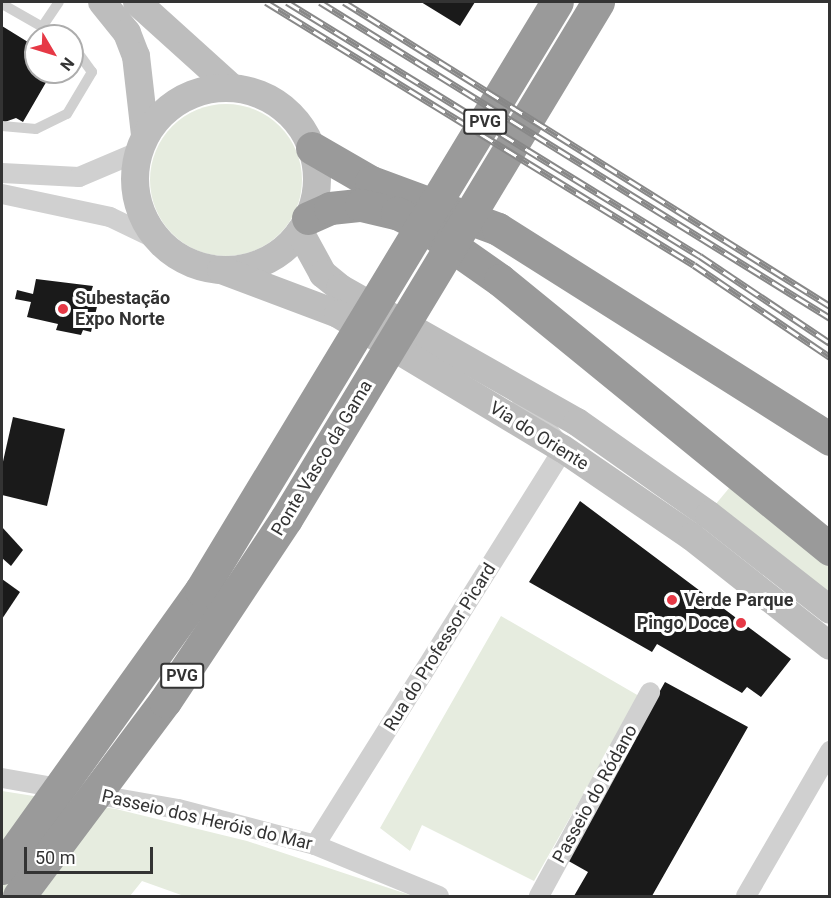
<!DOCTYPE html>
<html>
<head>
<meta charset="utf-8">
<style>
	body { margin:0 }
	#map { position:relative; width:831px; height:898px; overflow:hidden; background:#fff; font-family:Roboto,sans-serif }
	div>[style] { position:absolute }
	.green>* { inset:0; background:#e6ecdf }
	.round { border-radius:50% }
	.building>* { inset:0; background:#1a1a1a }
	.lane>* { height:10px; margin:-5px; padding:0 5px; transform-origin:5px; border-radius:5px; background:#d0d0d0 }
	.street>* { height:20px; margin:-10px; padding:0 10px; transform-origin:10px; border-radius:10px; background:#d0d0d0 }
	.secondary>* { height:28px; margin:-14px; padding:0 14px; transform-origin:14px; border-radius:14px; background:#bdbdbd }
	.secondary>.ring { margin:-14px; padding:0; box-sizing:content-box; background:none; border:28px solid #bdbdbd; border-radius:50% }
	.highway>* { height:33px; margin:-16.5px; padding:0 16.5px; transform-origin:16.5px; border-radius:16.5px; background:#9a9a9a }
	.rail>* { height:7px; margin-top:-3.5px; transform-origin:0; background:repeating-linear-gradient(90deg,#fff 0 14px,#888 0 28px); box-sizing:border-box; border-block:2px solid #888 }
	.dots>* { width:16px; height:16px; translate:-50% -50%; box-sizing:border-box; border:3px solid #fff; border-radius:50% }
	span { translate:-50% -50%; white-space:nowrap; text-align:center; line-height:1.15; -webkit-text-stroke:6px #fff; paint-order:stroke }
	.shield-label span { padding:2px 4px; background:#fff; border:2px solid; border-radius:4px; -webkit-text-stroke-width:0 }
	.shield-label { font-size:16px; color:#333; font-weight:700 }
	.poi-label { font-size:18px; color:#333; font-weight:700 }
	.left { translate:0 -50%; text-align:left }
	.right { translate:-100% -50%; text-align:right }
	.street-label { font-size:18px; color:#333 }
	.frame { position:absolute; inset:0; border:3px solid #333; pointer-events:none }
	.north { position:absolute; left:24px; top:24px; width:60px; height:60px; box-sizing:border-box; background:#fff; border:2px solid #adadad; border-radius:50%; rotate:128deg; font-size:16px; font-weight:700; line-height:24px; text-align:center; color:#333 }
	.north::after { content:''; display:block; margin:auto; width:21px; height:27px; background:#e63946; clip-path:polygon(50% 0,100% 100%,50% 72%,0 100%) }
	.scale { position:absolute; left:24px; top:847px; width:129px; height:27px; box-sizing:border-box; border:3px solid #333; border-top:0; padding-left:8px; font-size:18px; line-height:21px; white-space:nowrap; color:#333; -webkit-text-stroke:4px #fff; paint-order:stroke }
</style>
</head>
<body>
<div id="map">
	<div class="green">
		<div class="round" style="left:150px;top:104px;width:152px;height:152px"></div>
		<div style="clip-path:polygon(730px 487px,829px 567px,829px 598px,715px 505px)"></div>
		<div style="clip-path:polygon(501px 616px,639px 696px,534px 881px,422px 825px,410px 851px,380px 828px)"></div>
		<div style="clip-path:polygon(2px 791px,116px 809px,247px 841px,413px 896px,184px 896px,142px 881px,130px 896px,2px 896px)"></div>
	</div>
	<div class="building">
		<div style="clip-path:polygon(421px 2px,475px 2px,460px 26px)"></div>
		<div style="clip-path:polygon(2px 26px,36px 47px,36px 72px,52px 72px,23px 122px,16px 118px,2px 123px)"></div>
		<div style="clip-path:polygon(36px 279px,93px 286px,91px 292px,100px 294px,91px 332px,83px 330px,81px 335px,56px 330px,58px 324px,27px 317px,31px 302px,15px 299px,17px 290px,33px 294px)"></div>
		<div style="clip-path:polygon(13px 417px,65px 429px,47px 506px,2px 495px,2px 466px)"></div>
		<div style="clip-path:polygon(580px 501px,791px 659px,761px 697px,747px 687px,742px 693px,657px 644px,652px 652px,529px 582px)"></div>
		<div style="clip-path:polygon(2px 527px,23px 550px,11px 566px,2px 558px)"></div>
		<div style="clip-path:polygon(2px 579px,20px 592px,2px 619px)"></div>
		<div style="clip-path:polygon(665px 682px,748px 727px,652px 896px,574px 896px,588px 872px,565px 859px)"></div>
	</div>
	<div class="lane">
		<div style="left:2px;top:4px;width:64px;rotate:29.7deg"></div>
		<div style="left:42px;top:27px;width:30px;rotate:-56deg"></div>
		<div style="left:2px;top:126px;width:34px;rotate:5deg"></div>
		<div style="left:36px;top:129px;width:34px;rotate:-26deg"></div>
		<div style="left:67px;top:114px;width:49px;rotate:-59.2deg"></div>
		<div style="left:92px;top:72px;width:34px;rotate:-126deg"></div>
	</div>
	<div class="street">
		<div style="left:2px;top:173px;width:77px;rotate:3deg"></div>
		<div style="left:79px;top:177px;width:64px;rotate:-23deg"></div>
		<div style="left:2px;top:194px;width:110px;rotate:12deg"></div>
		<div style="left:110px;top:217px;width:53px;rotate:25.6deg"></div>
		<div style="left:2px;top:778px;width:179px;rotate:10deg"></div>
		<div style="left:178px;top:809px;width:142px;rotate:14.7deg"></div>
		<div style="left:315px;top:845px;width:134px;rotate:22.4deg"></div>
		<div style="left:315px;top:845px;width:467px;rotate:-57.9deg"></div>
		<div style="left:563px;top:449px;width:64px;rotate:-129.9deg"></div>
		<div style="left:539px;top:896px;width:232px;rotate:-61.4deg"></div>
		<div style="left:746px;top:896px;width:168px;rotate:-59.9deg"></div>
	</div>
	<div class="secondary">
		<div style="left:102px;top:2px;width:40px;rotate:51deg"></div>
		<div style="left:127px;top:33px;width:25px;rotate:69deg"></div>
		<div style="left:136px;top:56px;width:80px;rotate:83.5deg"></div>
		<div style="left:137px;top:2px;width:127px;rotate:42.1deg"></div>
		<div class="ring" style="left:135px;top:88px;width:154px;height:154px"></div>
		<div style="left:300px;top:232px;width:48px;rotate:61.3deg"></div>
		<div style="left:323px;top:274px;width:22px;rotate:39deg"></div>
		<div style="left:340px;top:288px;width:272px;rotate:29.5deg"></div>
		<div style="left:577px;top:422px;width:161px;rotate:35.2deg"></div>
		<div style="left:709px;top:515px;width:154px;rotate:38.1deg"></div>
		<div style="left:221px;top:270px;width:125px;rotate:20.6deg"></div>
		<div style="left:338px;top:314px;width:262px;rotate:31deg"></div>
		<div style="left:563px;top:449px;width:156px;rotate:34.3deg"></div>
		<div style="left:692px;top:537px;width:176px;rotate:38.3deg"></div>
	</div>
	<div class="highway">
		<div style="left:312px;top:148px;width:68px;rotate:30deg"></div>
		<div style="left:371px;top:182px;width:135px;rotate:20.3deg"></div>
		<div style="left:498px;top:229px;width:393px;rotate:32.3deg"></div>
		<div style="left:308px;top:218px;width:24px;rotate:-24deg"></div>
		<div style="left:330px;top:208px;width:31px;rotate:-6deg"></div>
		<div style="left:361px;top:205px;width:37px;rotate:13deg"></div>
		<div style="left:397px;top:213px;width:33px;rotate:27deg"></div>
		<div style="left:426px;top:228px;width:90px;rotate:35.1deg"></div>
		<div style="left:500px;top:280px;width:426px;rotate:39.2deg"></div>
		<div style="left:2px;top:868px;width:342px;rotate:-54.4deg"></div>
		<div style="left:201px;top:590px;width:687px;rotate:-58.81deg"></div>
		<div style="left:19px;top:896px;width:244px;rotate:-53.2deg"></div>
		<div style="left:165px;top:701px;width:219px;rotate:-56.4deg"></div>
		<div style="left:286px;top:519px;width:604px;rotate:-58.89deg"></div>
	</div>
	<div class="rail">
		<div style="left:266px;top:2px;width:502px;rotate:31.57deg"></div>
		<div style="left:694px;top:265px;width:164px;rotate:34.1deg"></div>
		<div style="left:287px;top:2px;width:485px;rotate:31.6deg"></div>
		<div style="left:700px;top:256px;width:156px;rotate:33.8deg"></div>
		<div style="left:320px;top:2px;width:600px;rotate:31.78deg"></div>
		<div style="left:344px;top:2px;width:573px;rotate:32.03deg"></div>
	</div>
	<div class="dots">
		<div style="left:63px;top:309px;background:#e63946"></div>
		<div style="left:672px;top:600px;background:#e63946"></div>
		<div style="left:741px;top:623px;background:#e63946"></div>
	</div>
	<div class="shield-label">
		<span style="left:485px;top:122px">PVG</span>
		<span style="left:182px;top:676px">PVG</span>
	</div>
	<div class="poi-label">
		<span class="left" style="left:75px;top:309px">Subestação<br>Expo Norte</span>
		<span class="left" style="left:684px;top:600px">Verde Parque</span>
		<span class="right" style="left:729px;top:623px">Pingo Doce</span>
	</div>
	<div class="street-label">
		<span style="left:539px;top:436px;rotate:32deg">Via do Oriente</span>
		<span style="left:322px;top:458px;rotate:-59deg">Ponte Vasco da Gama</span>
		<span style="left:440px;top:647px;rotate:-58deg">Rua do Professor Picard</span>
		<span style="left:595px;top:794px;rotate:-61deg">Passeio do Ródano</span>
		<span style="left:207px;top:820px;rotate:13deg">Passeio dos Heróis do Mar</span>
	</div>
	<div class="frame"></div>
	<div class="north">N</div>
	<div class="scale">50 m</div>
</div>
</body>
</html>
